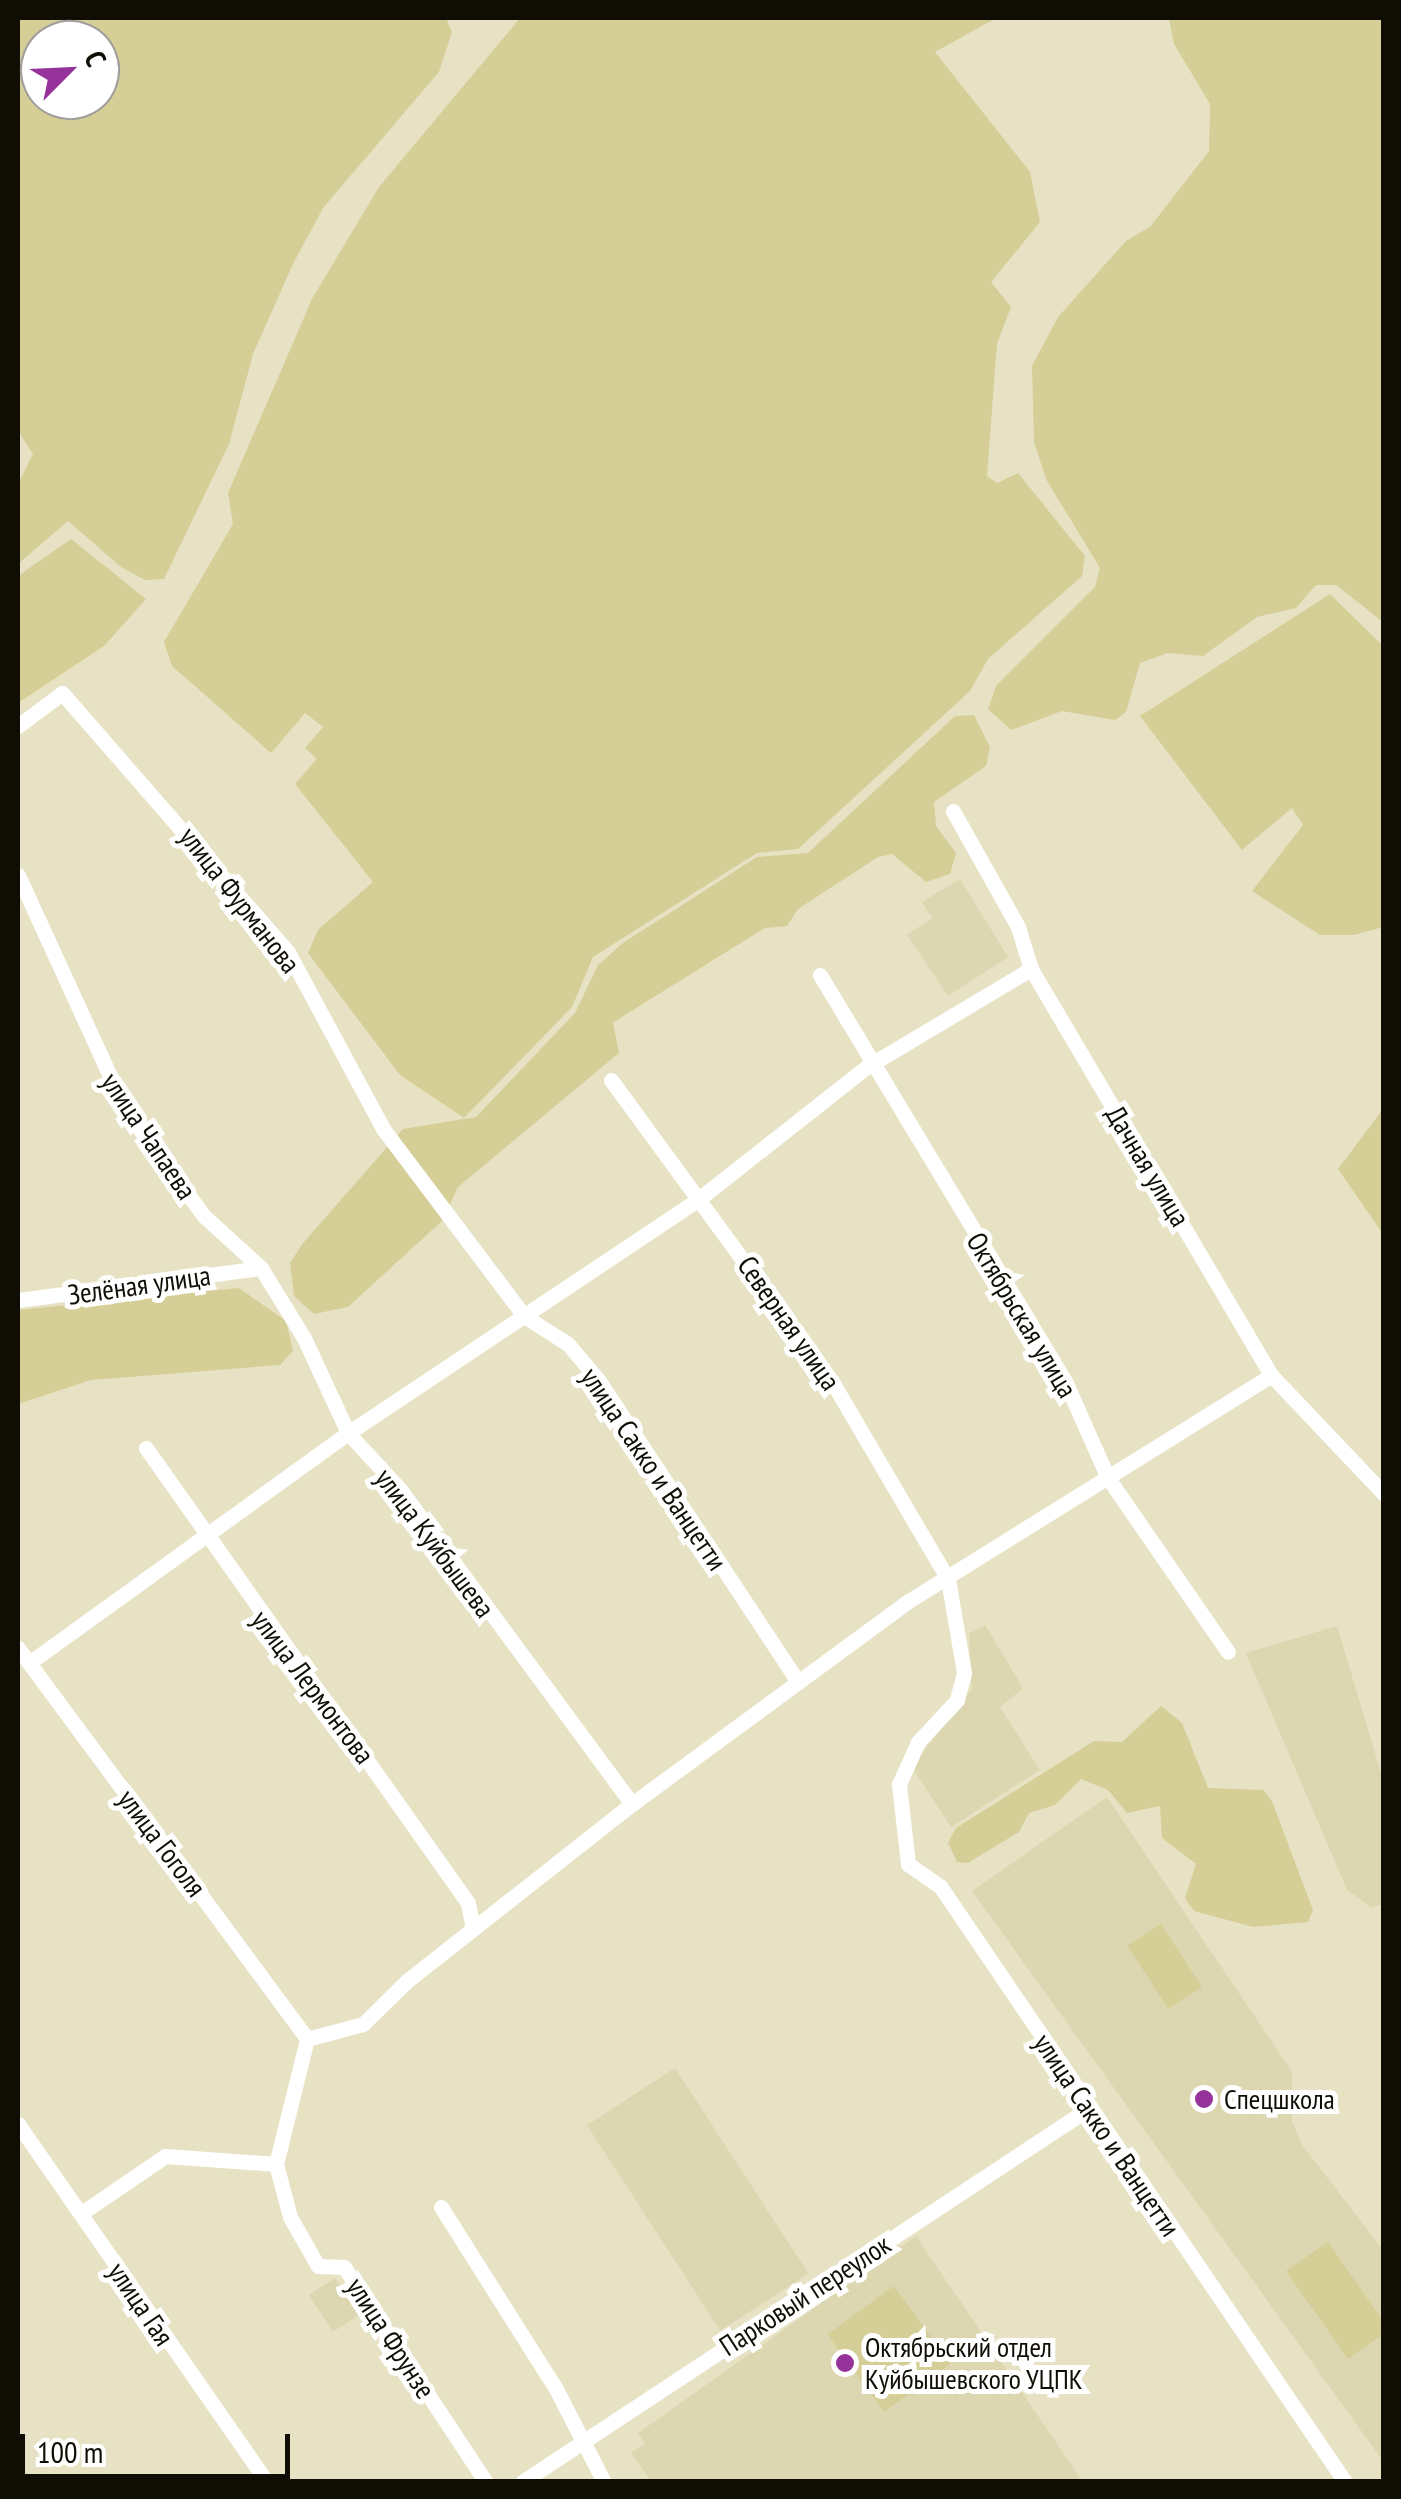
<!DOCTYPE html>
<html>
<head>
<meta charset="utf-8">
<style>
	body { margin:0 }
	#map { position:relative; width:1401px; height:2499px; overflow:hidden; background:#e7e2c4; font-family:"PT Sans Narrow",sans-serif }
	div>[style] { position:absolute }
	.built>* { inset:0; background:#dcd6b1; transform-origin:0 0 }
	.green>* { inset:0; background:#d6ce97; transform-origin:0 0 }
	.minor>* { height:15px; margin:-7.5px; padding:0 7.5px; transform-origin:7.5px; border-radius:7.5px; background:#fff }
	.dots>* { width:28px; height:28px; translate:-50% -50%; box-sizing:border-box; border:5px solid #fff; border-radius:50% }
	span { translate:-50% -50%; white-space:nowrap; text-align:center; line-height:1.15; -webkit-text-stroke:10px #fff; paint-order:stroke }
	.street-label { font-size:28px; color:#0f0d04 }
	.poi-label { font-size:28px; color:#0f0d04 }
	.left { translate:0 -50%; text-align:left }
	.frame { position:absolute; inset:0; border:20px solid #0f0d04; pointer-events:none }
	.north { position:absolute; left:20px; top:20px; width:100px; height:100px; box-sizing:border-box; background:#fff; border:2px solid #9f9e9b; border-radius:50%; rotate:66deg; font-size:28px; font-weight:700; line-height:40px; text-align:center; color:#0f0d04 }
	.north::after { content:''; display:block; margin:auto; width:35px; height:45px; background:#95339b; clip-path:polygon(50% 0,100% 100%,50% 72%,0 100%) }
	.scale { position:absolute; left:20px; top:2434px; width:270px; height:45px; box-sizing:border-box; border:5px solid #0f0d04; border-top:0; padding-left:12px; font-size:30px; line-height:35px; white-space:nowrap; color:#0f0d04; -webkit-text-stroke:8px #fff; paint-order:stroke }
</style>
</head>
<body>
<div id="map">
	<div class="built">
		<div style="clip-path:polygon(960px 879px,1008px 957px,948px 996px,907px 935px,932px 918px,922px 902px)"></div>
		<div style="clip-path:polygon(985px 1625px,1023px 1688px,1000px 1707px,1040px 1770px,951px 1827px,912px 1767px,972px 1689px,969px 1634px)"></div>
		<div style="clip-path:polygon(1337px 1626px,1383px 1780px,1383px 1904px,1371px 1907px,1347px 1890px,1246px 1653px)"></div>
		<div style="clip-path:polygon(1107px 1797px,1292px 2072px,1292px 2122px,1303px 2146px,1383px 2250px,1383px 2461px,972px 1891px)"></div>
		<div style="left:675px;top:2068px;width:245px;height:105px;rotate:57deg"></div>
		<div style="clip-path:polygon(916px 2236px,1082px 2481px,651px 2481px,631px 2453px,645px 2443px,638px 2433px)"></div>
		<div style="left:335px;top:2278px;width:44px;height:31px;rotate:57deg"></div>
	</div>
	<div class="green">
		<div style="clip-path:polygon(evenodd,18px 18px,446px 18px,452px 32px,439px 72px,323px 208px,293px 264px,253px 354px,229px 444px,164px 579px,145px 580px,121px 567px,68px 521px,18px 564px,18px 484px,33px 454px,18px 431px,18px 18px,100px 40px,100px 100px,40px 100px,40px 40px,100px 40px)"></div>
		<div style="clip-path:polygon(520px 18px,996px 18px,935px 52px,1030px 172px,1040px 222px,991px 282px,1011px 307px,997px 344px,987px 476px,997px 483px,1018px 473px,1085px 556px,1082px 576px,988px 659px,970px 691px,798px 849px,757px 853px,593px 957px,572px 1007px,464px 1118px,400px 1075px,308px 953px,318px 930px,373px 882px,295px 784px,317px 759px,305px 748px,323px 727px,305px 713px,271px 753px,172px 666px,164px 642px,233px 524px,228px 493px,312px 299px,379px 187px)"></div>
		<div style="clip-path:polygon(1169px 18px,1383px 18px,1383px 622px,1336px 585px,1316px 585px,1296px 608px,1257px 617px,1203px 656px,1168px 653px,1140px 663px,1126px 712px,1115px 720px,1062px 711px,1011px 730px,988px 709px,996px 686px,1095px 587px,1100px 568px,1046px 479px,1034px 442px,1032px 366px,1058px 317px,1126px 241px,1150px 227px,1209px 151px,1210px 104px,1174px 44px)"></div>
		<div style="clip-path:polygon(71px 539px,146px 599px,104px 646px,18px 703px,18px 576px)"></div>
		<div style="clip-path:polygon(1330px 594px,1383px 646px,1383px 927px,1354px 935px,1320px 935px,1252px 891px,1303px 825px,1292px 808px,1242px 850px,1140px 716px)"></div>
		<div style="clip-path:polygon(974px 715px,990px 747px,986px 766px,934px 802px,936px 826px,956px 853px,950px 874px,926px 882px,892px 854px,878px 857px,798px 909px,787px 926px,765px 928px,625px 1015px,613px 1023px,619px 1053px,458px 1187px,442px 1221px,348px 1307px,314px 1314px,294px 1296px,290px 1263px,303px 1243px,403px 1129px,476px 1117px,575px 1013px,598px 965px,623px 943px,757px 857px,808px 853px,955px 716px)"></div>
		<div style="clip-path:polygon(1383px 1109px,1383px 1234px,1338px 1169px)"></div>
		<div style="clip-path:polygon(239px 1288px,286px 1321px,293px 1351px,280px 1365px,91px 1380px,18px 1404px,18px 1310px)"></div>
		<div style="clip-path:polygon(1161px 1706px,1182px 1723px,1208px 1788px,1263px 1790px,1272px 1801px,1313px 1910px,1308px 1922px,1253px 1927px,1194px 1911px,1185px 1898px,1196px 1864px,1162px 1838px,1160px 1806px,1127px 1813px,1108px 1790px,1081px 1779px,1055px 1805px,1029px 1813px,1019px 1832px,968px 1863px,957px 1862px,948px 1843px,956px 1828px,1094px 1741px,1122px 1742px)"></div>
		<div style="left:1161px;top:1924px;width:75px;height:40px;rotate:57deg"></div>
		<div style="clip-path:polygon(1328px 2242px,1383px 2321px,1383px 2334px,1348px 2359px,1286px 2271px)"></div>
		<div style="left:894px;top:2286px;width:96px;height:82px;rotate:54deg"></div>
	</div>
	<div class="minor">
		<div style="left:18px;top:726px;width:55px;rotate:-36.9deg"></div>
		<div style="left:62px;top:693px;width:344px;rotate:48.9deg"></div>
		<div style="left:288px;top:952px;width:202px;rotate:61.7deg"></div>
		<div style="left:384px;top:1130px;width:233px;rotate:53deg"></div>
		<div style="left:524px;top:1316px;width:52px;rotate:32.5deg"></div>
		<div style="left:568px;top:1344px;width:48px;rotate:50deg"></div>
		<div style="left:599px;top:1381px;width:361px;rotate:56.5deg"></div>
		<div style="left:953px;top:811px;width:133px;rotate:60.7deg"></div>
		<div style="left:1018px;top:927px;width:44px;rotate:72.8deg"></div>
		<div style="left:1031px;top:969px;width:472px;rotate:59.4deg"></div>
		<div style="left:1271px;top:1375px;width:164px;rotate:46.5deg"></div>
		<div style="left:18px;top:875px;width:257px;rotate:65.4deg"></div>
		<div style="left:125px;top:1109px;width:133px;rotate:53.6deg"></div>
		<div style="left:204px;top:1216px;width:77px;rotate:42.4deg"></div>
		<div style="left:261px;top:1268px;width:82px;rotate:58.4deg"></div>
		<div style="left:304px;top:1338px;width:105px;rotate:65.1deg"></div>
		<div style="left:348px;top:1433px;width:75px;rotate:47.2deg"></div>
		<div style="left:399px;top:1488px;width:393px;rotate:53.6deg"></div>
		<div style="left:820px;top:975px;width:474px;rotate:58.9deg"></div>
		<div style="left:1065px;top:1381px;width:106px;rotate:66.1deg"></div>
		<div style="left:1108px;top:1478px;width:211px;rotate:55.4deg"></div>
		<div style="left:611px;top:1080px;width:378px;rotate:53.8deg"></div>
		<div style="left:834px;top:1385px;width:225px;rotate:59.6deg"></div>
		<div style="left:948px;top:1579px;width:95px;rotate:80.3deg"></div>
		<div style="left:964px;top:1673px;width:28px;rotate:105deg"></div>
		<div style="left:957px;top:1700px;width:57px;rotate:132.9deg"></div>
		<div style="left:918px;top:1742px;width:46px;rotate:114.3deg"></div>
		<div style="left:899px;top:1784px;width:81px;rotate:83.6deg"></div>
		<div style="left:908px;top:1864px;width:39px;rotate:35deg"></div>
		<div style="left:940px;top:1886px;width:721px;rotate:55.8deg"></div>
		<div style="left:18px;top:1300px;width:245px;rotate:-7.5deg"></div>
		<div style="left:146px;top:1448px;width:557px;rotate:54.71deg"></div>
		<div style="left:468px;top:1903px;width:25px;rotate:79deg"></div>
		<div style="left:18px;top:1648px;width:486px;rotate:53.5deg"></div>
		<div style="left:29px;top:1663px;width:393px;rotate:-35.8deg"></div>
		<div style="left:348px;top:1433px;width:423px;rotate:-33.7deg"></div>
		<div style="left:700px;top:1198px;width:214px;rotate:-38.2deg"></div>
		<div style="left:868px;top:1066px;width:190px;rotate:-30.8deg"></div>
		<div style="left:307px;top:2039px;width:58px;rotate:-15deg"></div>
		<div style="left:363px;top:2024px;width:63px;rotate:-44.4deg"></div>
		<div style="left:408px;top:1980px;width:285px;rotate:-38.2deg"></div>
		<div style="left:632px;top:1804px;width:341px;rotate:-36.3deg"></div>
		<div style="left:907px;top:1602px;width:429px;rotate:-31.9deg"></div>
		<div style="left:307px;top:2039px;width:129px;rotate:103.9deg"></div>
		<div style="left:276px;top:2164px;width:55px;rotate:75.2deg"></div>
		<div style="left:290px;top:2217px;width:56px;rotate:60.3deg"></div>
		<div style="left:318px;top:2266px;width:26px;rotate:2deg"></div>
		<div style="left:344px;top:2267px;width:258px;rotate:56.6deg"></div>
		<div style="left:18px;top:2124px;width:436px;rotate:55.2deg"></div>
		<div style="left:441px;top:2207px;width:213px;rotate:57.7deg"></div>
		<div style="left:555px;top:2387px;width:107px;rotate:62.7deg"></div>
		<div style="left:83px;top:2212px;width:99px;rotate:-34.3deg"></div>
		<div style="left:165px;top:2156px;width:111px;rotate:4.1deg"></div>
		<div style="left:522px;top:2482px;width:678px;rotate:-33.39deg"></div>
	</div>
	<div class="dots">
		<div style="left:1204px;top:2099px;background:#95339b"></div>
		<div style="left:845px;top:2363px;background:#95339b"></div>
	</div>
	<div class="street-label">
		<span style="left:240px;top:900px;rotate:52deg">улица Фурманова</span>
		<span style="left:149px;top:1136px;rotate:56deg">улица Чапаева</span>
		<span style="left:1148px;top:1166px;rotate:59deg">Дачная улица</span>
		<span style="left:139px;top:1285px;rotate:-8deg">Зелёная улица</span>
		<span style="left:1022px;top:1315px;rotate:59deg">Октябрьская улица</span>
		<span style="left:789px;top:1323px;rotate:55deg">Северная улица</span>
		<span style="left:654px;top:1469px;rotate:56deg">улица Сакко и Ванцетти</span>
		<span style="left:435px;top:1543px;rotate:53deg">улица Куйбышева</span>
		<span style="left:313px;top:1687px;rotate:53deg">улица Лермонтова</span>
		<span style="left:162px;top:1843px;rotate:53deg">улица Гоголя</span>
		<span style="left:1107px;top:2135px;rotate:56deg">улица Сакко и Ванцетти</span>
		<span style="left:805px;top:2295px;rotate:-33deg">Парковый переулок</span>
		<span style="left:141px;top:2304px;rotate:56deg">улица Гая</span>
		<span style="left:391px;top:2338px;rotate:57deg">улица Фрунзе</span>
	</div>
	<div class="poi-label">
		<span class="left" style="left:1224px;top:2099px">Спецшкола</span>
		<span class="left" style="left:865px;top:2363px">Октябрьский отдел<br>Куйбышевского УЦПК</span>
	</div>
	<div class="frame"></div>
	<div class="north">С</div>
	<div class="scale">100 m</div>
</div>
</body>
</html>
